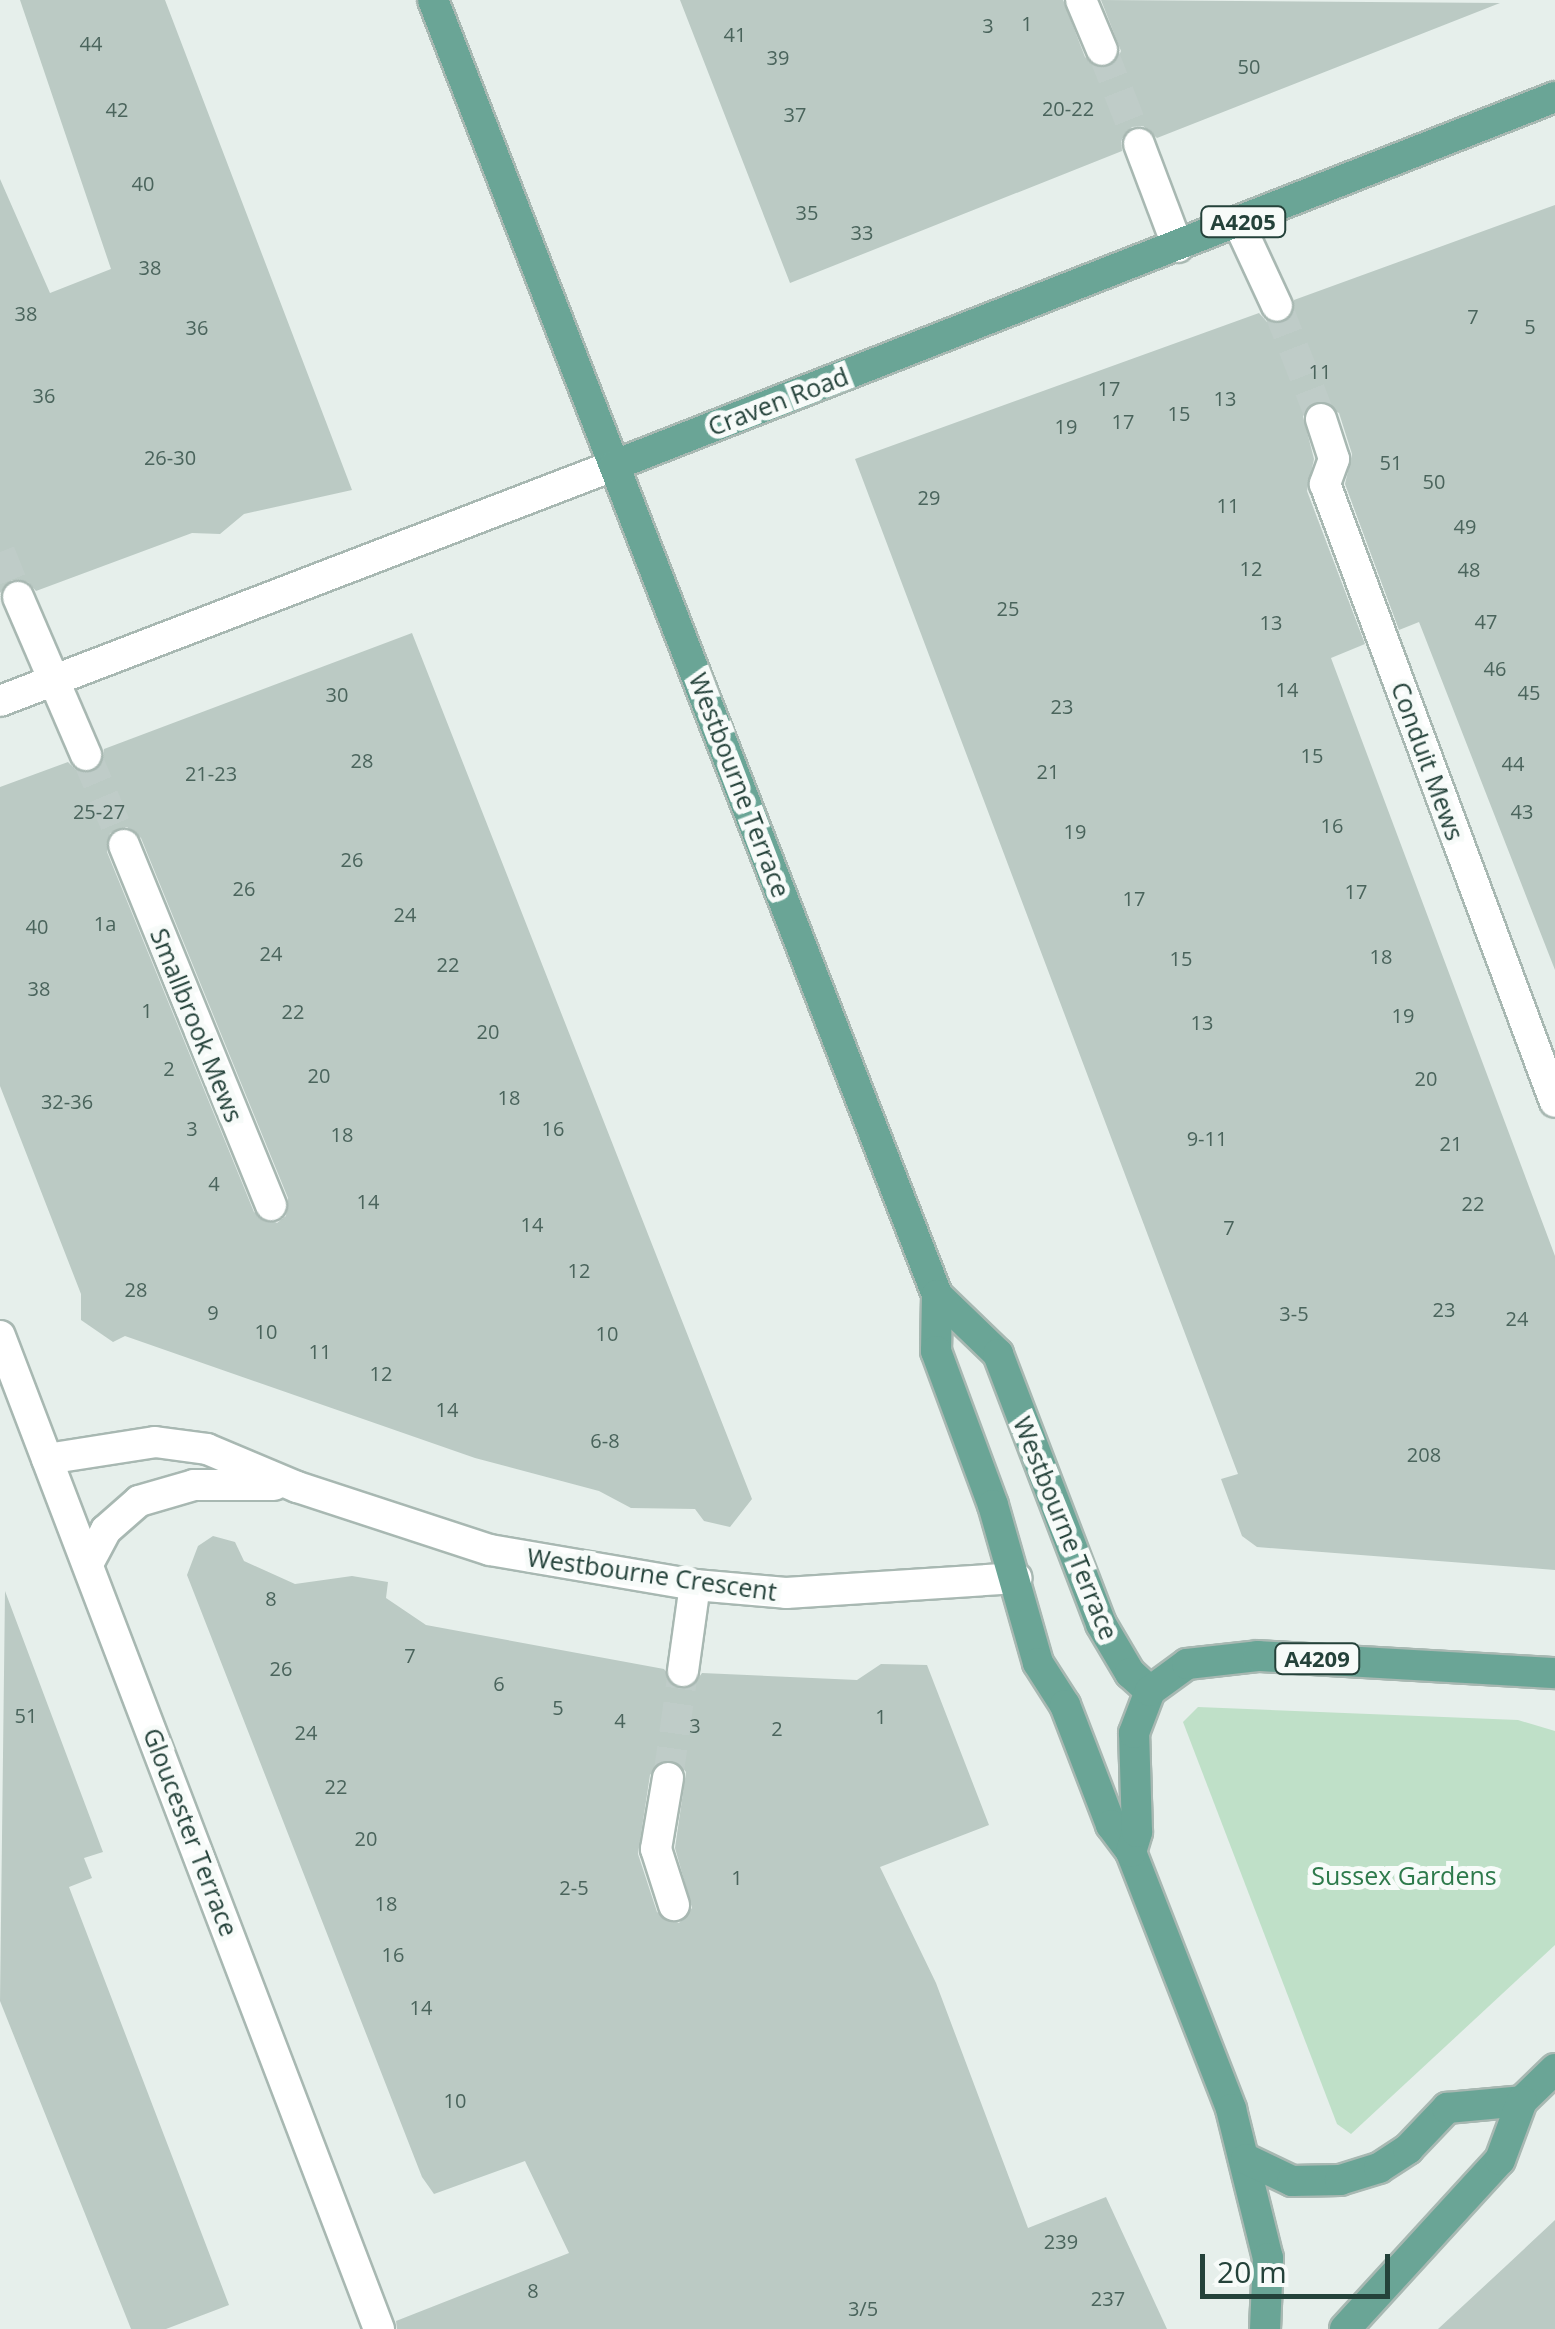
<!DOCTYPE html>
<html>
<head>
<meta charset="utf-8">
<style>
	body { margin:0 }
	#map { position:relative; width:1555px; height:2329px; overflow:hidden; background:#e6efeb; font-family:"Open Sans",sans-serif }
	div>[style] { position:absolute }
	.green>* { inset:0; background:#bfe0c8 }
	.building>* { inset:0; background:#bbcac4 }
	.street-tunnel>* { height:30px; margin-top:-15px; transform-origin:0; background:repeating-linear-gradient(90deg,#bfccc8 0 30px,transparent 0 45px) }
	.roads { filter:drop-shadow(2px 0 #a8b8b2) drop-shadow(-2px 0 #a8b8b2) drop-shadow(0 2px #a8b8b2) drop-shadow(0 -2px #a8b8b2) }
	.street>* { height:30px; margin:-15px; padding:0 15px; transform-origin:15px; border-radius:15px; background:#fff }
	.secondary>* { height:30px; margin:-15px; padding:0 15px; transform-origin:15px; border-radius:15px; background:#fff }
	.primary>* { height:30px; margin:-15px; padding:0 15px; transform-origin:15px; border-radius:15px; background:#6aa596 }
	span { translate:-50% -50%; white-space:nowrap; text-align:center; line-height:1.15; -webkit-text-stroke:10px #f7fbf9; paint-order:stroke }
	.number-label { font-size:20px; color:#4a645c }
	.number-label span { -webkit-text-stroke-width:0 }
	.shield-label span { padding:2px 8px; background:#f7fbf9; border:2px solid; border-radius:8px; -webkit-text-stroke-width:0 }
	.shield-label { font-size:22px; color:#24423a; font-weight:700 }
	.street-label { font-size:25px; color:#24423a }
	.park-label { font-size:25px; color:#2d7a4b }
	.scale { position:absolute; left:1200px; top:2254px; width:190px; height:45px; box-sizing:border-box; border:5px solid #24423a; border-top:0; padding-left:12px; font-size:30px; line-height:35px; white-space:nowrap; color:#24423a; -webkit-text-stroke:8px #f7fbf9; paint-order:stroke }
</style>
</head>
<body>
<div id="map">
	<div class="green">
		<div style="clip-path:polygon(1198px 1707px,1518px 1720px,1555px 1731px,1555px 1945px,1351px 2134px,1337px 2124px,1183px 1722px)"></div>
	</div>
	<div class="building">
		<div style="clip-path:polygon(20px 0,165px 0,352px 490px,244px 514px,220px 534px,192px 533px,36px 591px,28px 582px,12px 580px,0 593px,0 179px,50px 293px,111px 269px)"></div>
		<div style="clip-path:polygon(680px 0,1063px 0,1085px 57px,1101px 69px,1116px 62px,1121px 51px,1101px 0,1500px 3px,1157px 138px,1143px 126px,1132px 127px,1121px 140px,1122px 151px,790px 283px)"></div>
		<div style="clip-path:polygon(1555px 205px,1555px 970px,1419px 622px,1399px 630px,1345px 484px,1352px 454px,1339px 413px,1316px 401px,1303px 416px,1314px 459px,1307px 491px,1365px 644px,1331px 658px,1555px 1256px,1555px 1570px,1257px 1547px,1242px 1536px,1221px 1479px,1238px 1474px,855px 459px,1259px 313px,1267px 322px,1284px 323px,1293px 316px,1294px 300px)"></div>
		<div style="clip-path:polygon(evenodd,412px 633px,752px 1499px,730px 1527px,704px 1521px,695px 1509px,631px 1508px,599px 1491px,475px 1458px,125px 1336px,113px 1342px,81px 1320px,81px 1294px,0 1086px,0 787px,68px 762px,76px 770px,92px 772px,102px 765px,104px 749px,412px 633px,127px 827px,141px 838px,288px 1198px,286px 1216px,277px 1223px,254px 1212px,107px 852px,110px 833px,127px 827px)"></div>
		<div style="clip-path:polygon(evenodd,213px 1536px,235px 1542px,244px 1561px,295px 1584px,352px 1576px,388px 1582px,386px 1598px,426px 1625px,664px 1669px,679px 1689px,691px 1688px,702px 1673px,857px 1680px,881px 1664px,927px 1665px,989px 1825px,880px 1867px,936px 1983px,1028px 2228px,1106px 2197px,1167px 2329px,397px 2329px,396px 2321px,569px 2253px,525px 2161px,434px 2194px,422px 2177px,187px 1575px,198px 1546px,213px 1536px,662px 1760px,679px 1763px,686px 1772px,675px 1848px,692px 1908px,679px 1923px,657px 1912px,638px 1854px,650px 1775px,662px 1760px)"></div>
		<div style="clip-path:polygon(5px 1591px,103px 1852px,84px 1858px,92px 1878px,69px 1887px,229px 2305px,166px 2329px,131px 2329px,0 2001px)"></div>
		<div style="clip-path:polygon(1555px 2220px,1555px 2329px,1438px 2329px,1507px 2265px)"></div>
	</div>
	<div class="street-tunnel">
		<div style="left:1102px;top:50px;width:101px;rotate:68.5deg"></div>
		<div style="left:1277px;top:306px;width:121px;rotate:68.7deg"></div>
		<div style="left:0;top:552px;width:48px;rotate:68.2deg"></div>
		<div style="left:86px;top:755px;width:98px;rotate:67.1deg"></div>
		<div style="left:668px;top:1778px;width:108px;rotate:-82deg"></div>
	</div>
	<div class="roads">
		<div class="street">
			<div style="left:1081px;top:0;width:54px;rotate:67.2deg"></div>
			<div style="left:1139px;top:144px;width:110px;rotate:69.3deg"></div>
			<div style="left:1239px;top:224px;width:90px;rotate:65.1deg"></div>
			<div style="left:1321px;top:419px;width:42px;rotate:72deg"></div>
			<div style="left:1334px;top:459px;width:27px;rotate:110deg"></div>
			<div style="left:1325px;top:484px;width:659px;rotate:69.59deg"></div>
			<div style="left:18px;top:597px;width:172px;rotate:66.7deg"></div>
			<div style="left:124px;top:845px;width:389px;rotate:67.8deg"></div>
			<div style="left:47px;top:1459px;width:109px;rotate:-8.9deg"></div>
			<div style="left:155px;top:1442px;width:52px;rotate:7.7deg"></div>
			<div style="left:207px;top:1449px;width:98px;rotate:22.9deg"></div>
			<div style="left:297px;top:1487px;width:203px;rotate:18.1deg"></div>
			<div style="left:490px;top:1550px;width:208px;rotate:9.7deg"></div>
			<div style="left:695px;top:1585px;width:91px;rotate:5deg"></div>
			<div style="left:786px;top:1593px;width:231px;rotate:-3.7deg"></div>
			<div style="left:89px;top:1562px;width:36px;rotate:-62deg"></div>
			<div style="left:106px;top:1530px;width:44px;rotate:-41.3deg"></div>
			<div style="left:139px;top:1501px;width:57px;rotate:-16.2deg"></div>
			<div style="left:194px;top:1485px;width:80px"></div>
			<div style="left:683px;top:1671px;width:87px;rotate:-82.1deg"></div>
			<div style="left:668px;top:1778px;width:72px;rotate:99.6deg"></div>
			<div style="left:656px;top:1849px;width:59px;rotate:72.2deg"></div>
		</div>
		<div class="secondary">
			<div style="left:0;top:701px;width:659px;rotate:-20.99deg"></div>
			<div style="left:0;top:1336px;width:1063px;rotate:69.11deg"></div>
		</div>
		<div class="primary">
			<div style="left:433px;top:0;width:1390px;rotate:68.73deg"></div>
			<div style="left:937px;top:1295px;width:56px;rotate:91deg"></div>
			<div style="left:936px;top:1351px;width:164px;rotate:69.7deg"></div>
			<div style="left:993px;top:1505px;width:164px;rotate:74.1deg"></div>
			<div style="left:1038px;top:1663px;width:50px;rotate:57.3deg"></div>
			<div style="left:1065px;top:1705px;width:129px;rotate:69deg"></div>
			<div style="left:1111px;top:1825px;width:34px;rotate:53deg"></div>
			<div style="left:1131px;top:1852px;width:276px;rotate:68.7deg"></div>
			<div style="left:1231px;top:2109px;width:154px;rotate:76.1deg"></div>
			<div style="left:1268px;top:2258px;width:71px;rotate:92.4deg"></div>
			<div style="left:615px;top:465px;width:1009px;rotate:-21.38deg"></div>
			<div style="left:937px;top:1295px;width:85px;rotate:44deg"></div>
			<div style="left:998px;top:1354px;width:289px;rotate:69.1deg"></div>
			<div style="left:1101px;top:1624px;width:57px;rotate:59.4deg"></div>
			<div style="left:1130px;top:1673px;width:27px;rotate:42deg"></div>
			<div style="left:1131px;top:1852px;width:21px;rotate:-73deg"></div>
			<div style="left:1137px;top:1832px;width:99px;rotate:-91.7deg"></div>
			<div style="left:1134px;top:1733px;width:45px;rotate:-69.1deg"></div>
			<div style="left:1150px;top:1691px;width:46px;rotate:-36.1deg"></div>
			<div style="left:1187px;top:1664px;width:71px;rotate:-6.4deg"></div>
			<div style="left:1258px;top:1656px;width:297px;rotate:3.3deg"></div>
			<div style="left:1246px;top:2159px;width:51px;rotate:25.6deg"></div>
			<div style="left:1292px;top:2181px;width:48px;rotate:-1.2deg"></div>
			<div style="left:1340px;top:2180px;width:41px;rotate:-17.1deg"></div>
			<div style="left:1379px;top:2168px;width:35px;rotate:-33deg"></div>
			<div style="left:1408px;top:2149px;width:57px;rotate:-46.4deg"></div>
			<div style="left:1447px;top:2108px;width:75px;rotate:-5.3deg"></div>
			<div style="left:1522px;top:2101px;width:46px;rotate:-44.1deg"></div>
			<div style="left:1345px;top:2329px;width:229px;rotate:-47.5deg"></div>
			<div style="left:1500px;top:2160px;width:63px;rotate:-69.6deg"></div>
		</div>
	</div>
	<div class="number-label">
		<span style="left:1027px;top:23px">1</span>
		<span style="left:988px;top:25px">3</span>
		<span style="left:735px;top:34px">41</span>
		<span style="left:91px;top:43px">44</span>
		<span style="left:778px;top:57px">39</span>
		<span style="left:1249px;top:66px">50</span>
		<span style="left:1068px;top:108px">20-22</span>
		<span style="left:117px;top:109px">42</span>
		<span style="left:795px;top:114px">37</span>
		<span style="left:143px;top:183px">40</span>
		<span style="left:807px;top:212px">35</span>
		<span style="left:862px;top:232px">33</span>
		<span style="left:150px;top:267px">38</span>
		<span style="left:26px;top:313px">38</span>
		<span style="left:1473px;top:316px">7</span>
		<span style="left:1530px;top:326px">5</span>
		<span style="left:197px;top:327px">36</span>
		<span style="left:1320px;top:371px">11</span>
		<span style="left:1109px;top:388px">17</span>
		<span style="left:44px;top:395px">36</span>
		<span style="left:1225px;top:398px">13</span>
		<span style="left:1179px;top:413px">15</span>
		<span style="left:1123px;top:421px">17</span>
		<span style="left:1066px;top:426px">19</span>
		<span style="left:170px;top:457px">26-30</span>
		<span style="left:1391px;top:462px">51</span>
		<span style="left:1434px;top:481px">50</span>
		<span style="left:929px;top:497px">29</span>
		<span style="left:1228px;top:505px">11</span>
		<span style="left:1465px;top:526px">49</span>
		<span style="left:1251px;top:568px">12</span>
		<span style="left:1469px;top:569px">48</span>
		<span style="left:1008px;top:608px">25</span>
		<span style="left:1486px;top:621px">47</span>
		<span style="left:1271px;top:622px">13</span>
		<span style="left:1495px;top:668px">46</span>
		<span style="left:1287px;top:689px">14</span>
		<span style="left:1529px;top:692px">45</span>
		<span style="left:337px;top:694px">30</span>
		<span style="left:1062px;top:706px">23</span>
		<span style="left:1312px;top:755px">15</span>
		<span style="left:362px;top:760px">28</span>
		<span style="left:1513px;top:763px">44</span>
		<span style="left:1048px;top:771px">21</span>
		<span style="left:211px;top:773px">21-23</span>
		<span style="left:99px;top:811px">25-27</span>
		<span style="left:1522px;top:811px">43</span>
		<span style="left:1332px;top:825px">16</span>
		<span style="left:1075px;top:831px">19</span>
		<span style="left:352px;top:859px">26</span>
		<span style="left:244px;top:888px">26</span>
		<span style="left:1356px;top:891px">17</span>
		<span style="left:1134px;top:898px">17</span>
		<span style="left:405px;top:914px">24</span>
		<span style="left:105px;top:923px">1a</span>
		<span style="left:37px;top:926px">40</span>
		<span style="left:271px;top:953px">24</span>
		<span style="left:1381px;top:956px">18</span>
		<span style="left:1181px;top:958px">15</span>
		<span style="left:448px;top:964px">22</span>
		<span style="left:39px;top:988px">38</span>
		<span style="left:147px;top:1010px">1</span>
		<span style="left:293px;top:1011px">22</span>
		<span style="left:1403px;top:1015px">19</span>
		<span style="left:1202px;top:1022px">13</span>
		<span style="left:488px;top:1031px">20</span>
		<span style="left:169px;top:1068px">2</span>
		<span style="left:319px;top:1075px">20</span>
		<span style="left:1426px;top:1078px">20</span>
		<span style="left:509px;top:1097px">18</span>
		<span style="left:67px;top:1101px">32-36</span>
		<span style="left:192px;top:1128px">3</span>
		<span style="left:553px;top:1128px">16</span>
		<span style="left:342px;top:1134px">18</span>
		<span style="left:1207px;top:1138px">9-11</span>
		<span style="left:1451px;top:1143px">21</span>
		<span style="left:214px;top:1183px">4</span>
		<span style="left:368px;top:1201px">14</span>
		<span style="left:1473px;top:1203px">22</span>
		<span style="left:532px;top:1224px">14</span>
		<span style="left:1229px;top:1227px">7</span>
		<span style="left:579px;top:1270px">12</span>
		<span style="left:136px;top:1289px">28</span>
		<span style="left:1444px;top:1309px">23</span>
		<span style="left:213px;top:1312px">9</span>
		<span style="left:1294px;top:1313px">3-5</span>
		<span style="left:1517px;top:1318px">24</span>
		<span style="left:266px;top:1331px">10</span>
		<span style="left:607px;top:1333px">10</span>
		<span style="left:320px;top:1351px">11</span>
		<span style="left:381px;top:1373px">12</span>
		<span style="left:447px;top:1409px">14</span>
		<span style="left:605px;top:1440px">6-8</span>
		<span style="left:1424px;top:1454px">208</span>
		<span style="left:271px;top:1598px">8</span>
		<span style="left:410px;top:1655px">7</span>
		<span style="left:281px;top:1668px">26</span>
		<span style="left:499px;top:1683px">6</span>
		<span style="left:558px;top:1707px">5</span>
		<span style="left:26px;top:1715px">51</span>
		<span style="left:881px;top:1716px">1</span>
		<span style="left:620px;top:1720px">4</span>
		<span style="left:695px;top:1725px">3</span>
		<span style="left:777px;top:1728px">2</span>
		<span style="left:306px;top:1732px">24</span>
		<span style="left:336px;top:1786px">22</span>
		<span style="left:366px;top:1838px">20</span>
		<span style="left:737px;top:1877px">1</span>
		<span style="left:574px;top:1887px">2-5</span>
		<span style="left:386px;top:1903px">18</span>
		<span style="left:393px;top:1954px">16</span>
		<span style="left:421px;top:2007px">14</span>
		<span style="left:455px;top:2100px">10</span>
		<span style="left:1061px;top:2241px">239</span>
		<span style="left:533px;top:2290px">8</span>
		<span style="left:1108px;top:2298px">237</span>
		<span style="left:863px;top:2308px">3/5</span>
	</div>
	<div class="shield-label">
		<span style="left:1243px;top:222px">A4205</span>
		<span style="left:1317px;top:1659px">A4209</span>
	</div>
	<div class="street-label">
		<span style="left:778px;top:401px;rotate:-21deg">Craven Road</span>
		<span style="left:1428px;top:761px;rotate:70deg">Conduit Mews</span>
		<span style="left:740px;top:785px;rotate:69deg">Westbourne Terrace</span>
		<span style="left:197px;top:1025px;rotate:68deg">Smallbrook Mews</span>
		<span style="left:1066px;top:1528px;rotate:68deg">Westbourne Terrace</span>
		<span style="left:652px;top:1574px;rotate:8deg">Westbourne Crescent</span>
		<span style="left:191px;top:1832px;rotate:69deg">Gloucester Terrace</span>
	</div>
	<div class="park-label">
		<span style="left:1404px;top:1875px">Sussex Gardens</span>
	</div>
	<div class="scale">20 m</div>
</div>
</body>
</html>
